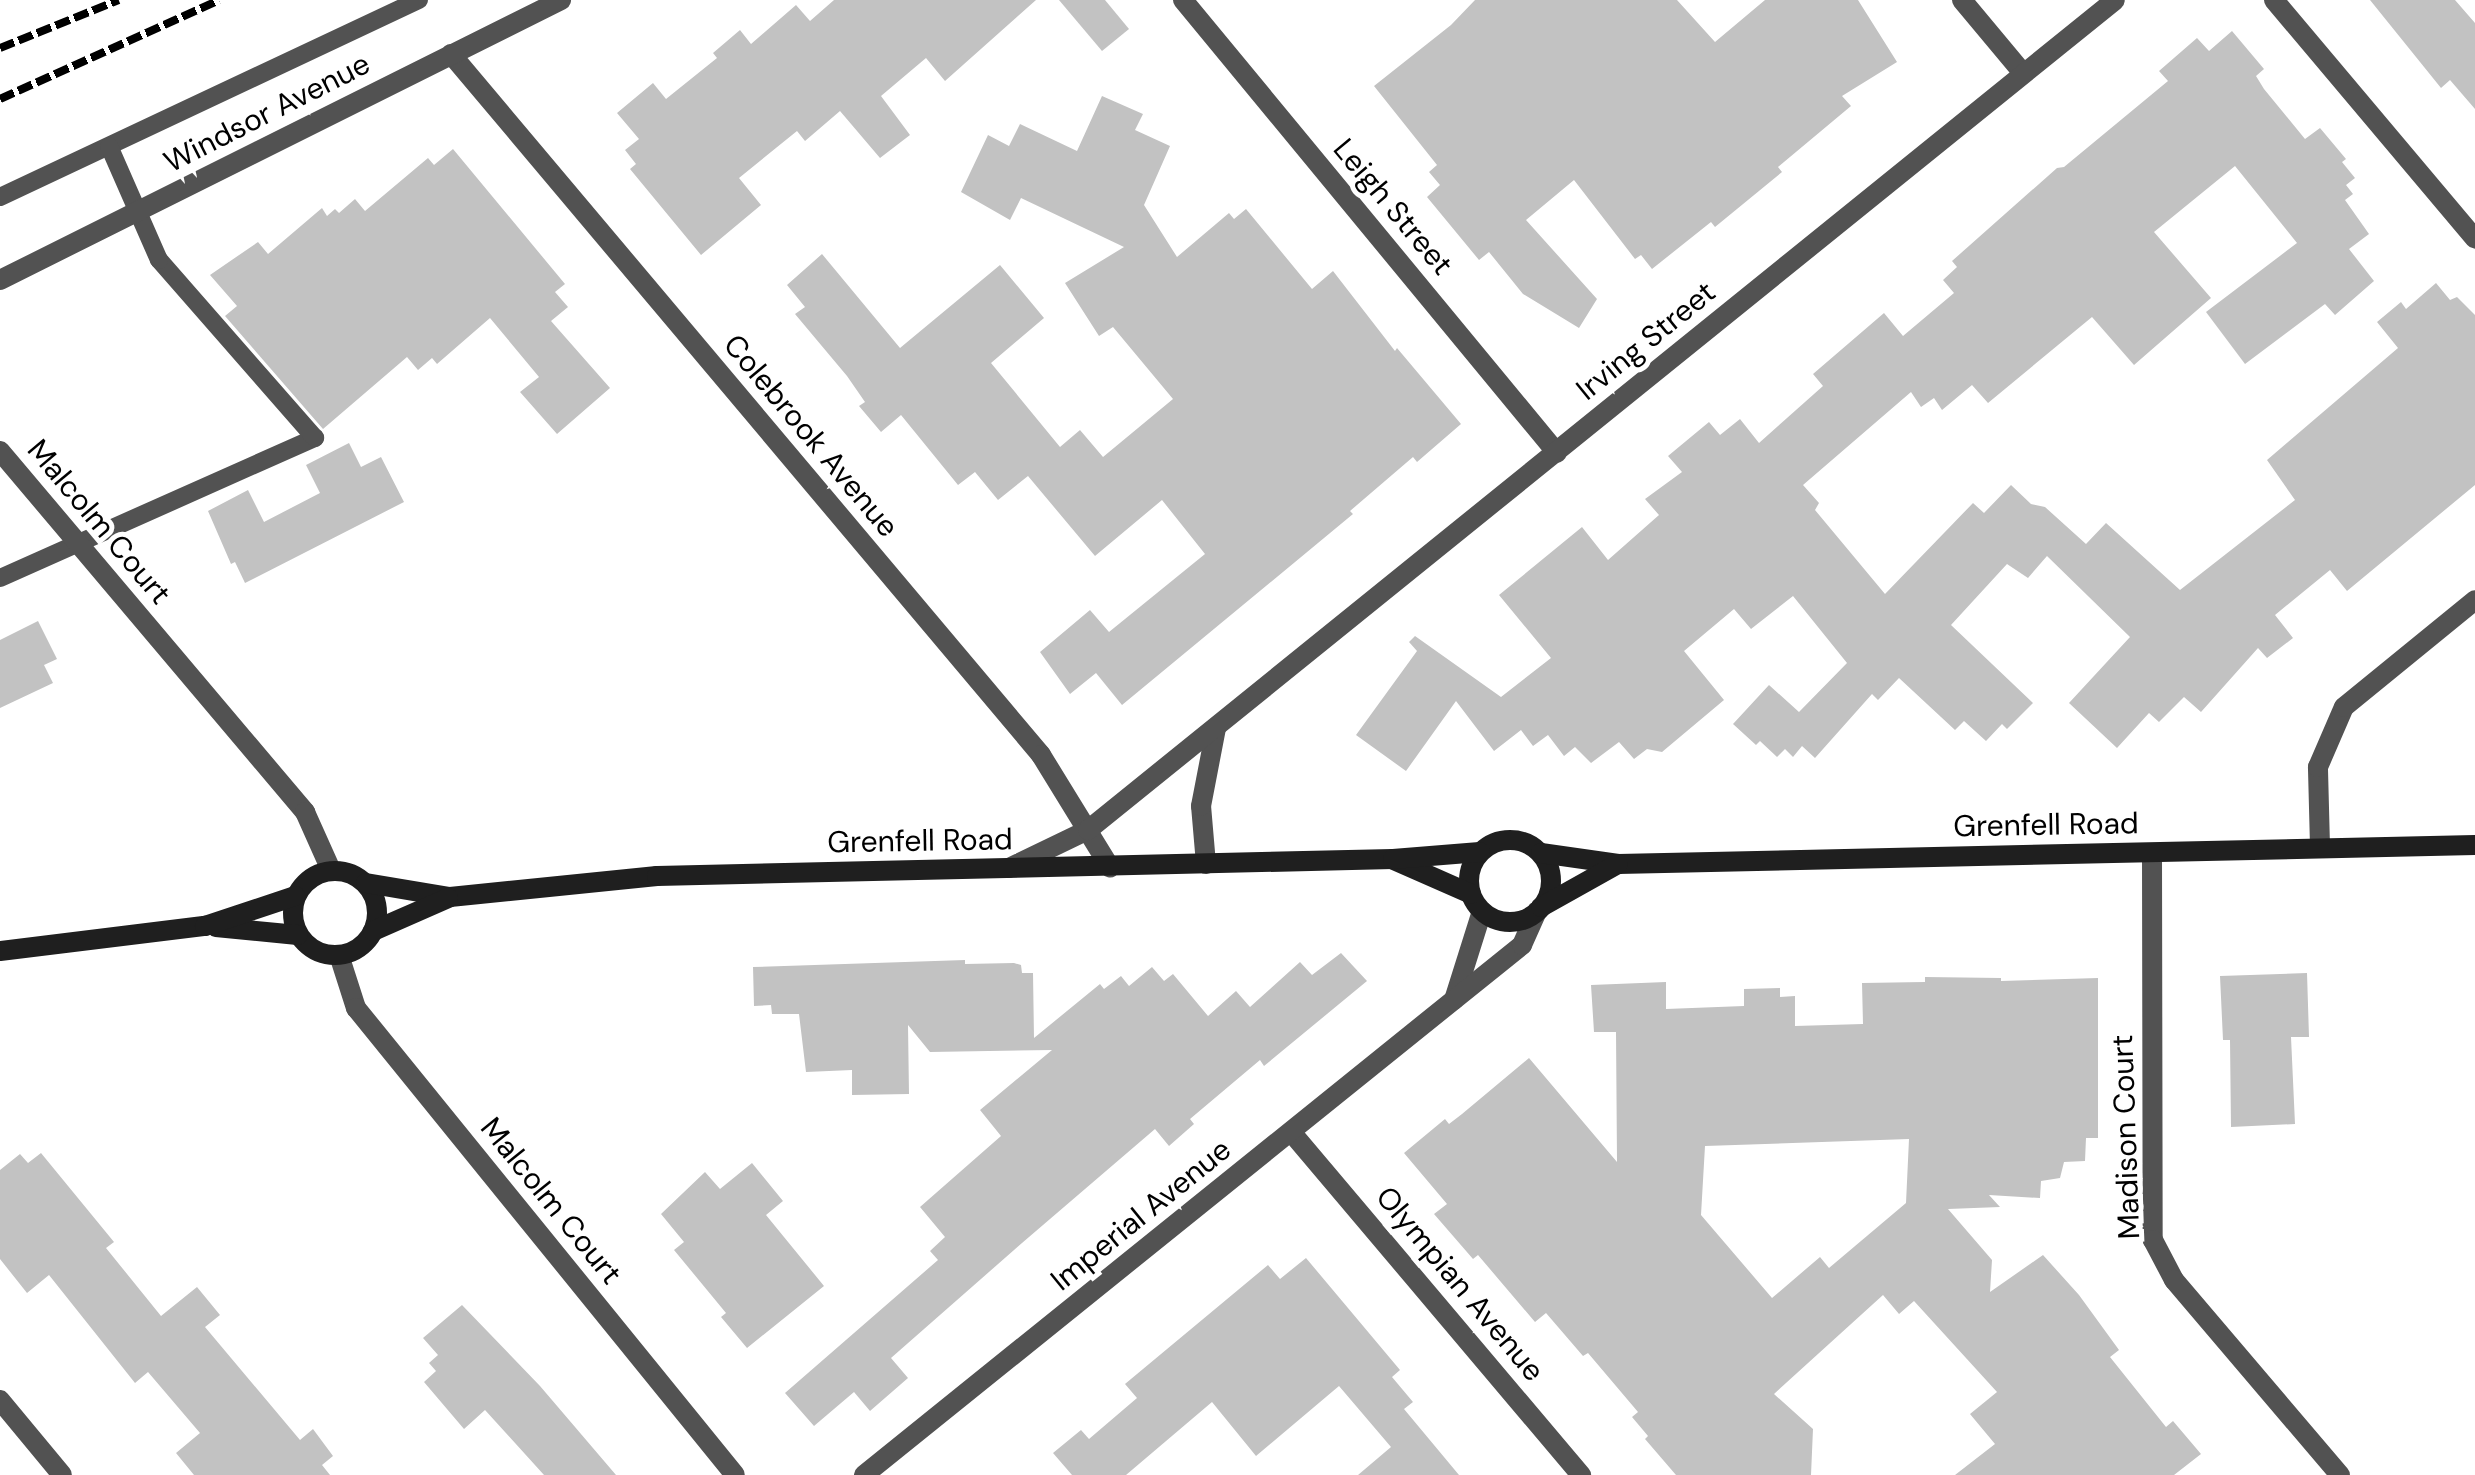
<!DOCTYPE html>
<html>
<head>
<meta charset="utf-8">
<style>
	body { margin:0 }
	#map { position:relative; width:2475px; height:1475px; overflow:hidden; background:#fff; font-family:"DM Sans",sans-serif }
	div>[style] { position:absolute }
	.building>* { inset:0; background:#c2c2c2 }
	.lane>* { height:18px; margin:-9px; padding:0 9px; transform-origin:9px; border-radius:9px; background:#525252 }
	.street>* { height:20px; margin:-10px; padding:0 10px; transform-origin:10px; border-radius:10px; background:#525252 }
	.secondary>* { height:20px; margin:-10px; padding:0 10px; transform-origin:10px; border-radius:10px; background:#1f1f1f }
	.secondary>.ring { margin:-10px; padding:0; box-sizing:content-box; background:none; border:20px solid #1f1f1f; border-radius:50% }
	.rail>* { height:8px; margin-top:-4px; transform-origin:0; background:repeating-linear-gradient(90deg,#000 0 15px,transparent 0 20px) }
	span { translate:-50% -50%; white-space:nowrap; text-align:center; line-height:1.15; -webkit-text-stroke:10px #fff; paint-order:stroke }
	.street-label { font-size:30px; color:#000 }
</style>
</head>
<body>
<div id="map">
	<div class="building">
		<div style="clip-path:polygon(834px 0,1036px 0,945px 81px,926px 58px,881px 96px,910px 135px,880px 158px,840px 111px,805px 141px,797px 131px,739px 178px,761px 205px,701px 255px,630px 169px,636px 164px,625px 150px,639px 139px,617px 113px,653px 83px,666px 99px,717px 58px,713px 53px,740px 30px,751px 44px,796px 5px,810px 21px)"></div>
		<div style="clip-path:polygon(1059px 0,1105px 0,1129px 29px,1102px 51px)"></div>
		<div style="clip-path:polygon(1475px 0,1677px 0,1715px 42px,1765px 0,1858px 0,1897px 62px,1842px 96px,1851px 106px,1778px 167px,1782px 172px,1715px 227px,1711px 222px,1652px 269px,1641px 255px,1635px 259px,1574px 180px,1526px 220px,1597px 299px,1579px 328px,1523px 294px,1489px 252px,1479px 260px,1427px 197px,1440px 185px,1429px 172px,1437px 165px,1374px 86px,1451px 25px)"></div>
		<div style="clip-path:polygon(2370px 0,2455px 0,2475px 23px,2475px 109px,2450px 80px,2441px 88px)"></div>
		<div style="clip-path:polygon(2232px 31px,2264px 69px,2256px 76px,2264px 89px,2305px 139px,2320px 128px,2346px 159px,2342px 162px,2355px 178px,2346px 185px,2353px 194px,2345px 200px,2369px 234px,2349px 249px,2374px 281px,2335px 315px,2325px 304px,2245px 364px,2206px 312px,2297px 243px,2235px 166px,2154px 232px,2211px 298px,2134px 365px,2092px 317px,1988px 403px,1972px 385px,1942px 410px,1934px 398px,1921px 407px,1911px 392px,1803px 485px,1819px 503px,1815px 510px,1885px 594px,1973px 503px,1984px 513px,2011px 485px,2031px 504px,2045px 507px,2086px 544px,2106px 523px,2180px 590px,2295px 500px,2267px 460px,2398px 348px,2377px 322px,2401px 302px,2406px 309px,2436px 283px,2450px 300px,2457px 297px,2475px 315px,2475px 485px,2347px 591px,2330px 570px,2275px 615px,2293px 638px,2267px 658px,2258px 648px,2201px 712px,2184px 697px,2159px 722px,2149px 713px,2117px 748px,2069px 703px,2130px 637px,2047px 556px,2028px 578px,2007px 564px,1951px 625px,2033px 703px,2007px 729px,2002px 724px,1986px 741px,1964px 721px,1955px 730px,1899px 678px,1878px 700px,1872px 694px,1815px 758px,1802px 746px,1793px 757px,1785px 749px,1777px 757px,1760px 741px,1756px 745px,1733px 724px,1769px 685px,1799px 712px,1847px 663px,1793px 596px,1751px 629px,1734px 609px,1684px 651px,1724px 700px,1662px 752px,1647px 749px,1634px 759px,1619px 742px,1591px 763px,1575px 747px,1564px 756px,1548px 735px,1533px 746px,1521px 730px,1494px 751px,1456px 701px,1406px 771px,1356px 735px,1417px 651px,1409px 642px,1415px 636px,1501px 697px,1551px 658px,1499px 595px,1582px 527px,1608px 560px,1659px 515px,1645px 499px,1682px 472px,1668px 456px,1709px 422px,1720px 435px,1740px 419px,1759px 443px,1823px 386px,1813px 374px,1884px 313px,1903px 336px,1954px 293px,1943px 280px,1957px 267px,1952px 261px,2057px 168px,2064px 167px,2168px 81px,2159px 71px,2197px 38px,2209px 51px)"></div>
		<div style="clip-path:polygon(1102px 96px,1143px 114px,1135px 130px,1170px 146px,1144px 205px,1177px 257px,1229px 213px,1234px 219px,1246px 209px,1312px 289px,1333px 271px,1395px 351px,1397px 348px,1461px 424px,1417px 462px,1413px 457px,1350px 511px,1353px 514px,1122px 705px,1096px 673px,1070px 694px,1040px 652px,1090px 610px,1109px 632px,1205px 554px,1162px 500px,1095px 556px,1028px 476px,998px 500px,975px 472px,958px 485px,901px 415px,881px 432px,859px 406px,865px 402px,847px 376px,795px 314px,805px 307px,787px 285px,822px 254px,900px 348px,1000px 265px,1044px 318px,991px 363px,1060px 447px,1080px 430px,1103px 457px,1173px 399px,1113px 327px,1099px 336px,1065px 283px,1124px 247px,1021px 198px,1010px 220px,961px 192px,988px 135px,1009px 146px,1020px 124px,1077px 151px)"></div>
		<div style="clip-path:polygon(453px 149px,565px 284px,555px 292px,568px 307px,551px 321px,610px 388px,557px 434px,520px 392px,539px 377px,490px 318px,437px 364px,432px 358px,418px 370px,407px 357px,323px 429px,225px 316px,237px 306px,210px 275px,258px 242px,268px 254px,322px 208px,327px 216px,335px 209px,339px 213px,355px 199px,365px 211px,428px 158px,434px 165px)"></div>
		<div style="clip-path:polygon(349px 443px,361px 467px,381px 457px,404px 502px,245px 583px,235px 562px,231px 564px,208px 511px,248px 490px,264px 522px,320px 493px,306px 465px)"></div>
		<div style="clip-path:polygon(38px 621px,57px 659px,44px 665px,53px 683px,0 708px,0 640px)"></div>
		<div style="clip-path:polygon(1341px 953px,1367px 981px,1264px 1066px,1260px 1060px,1190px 1119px,1194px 1124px,1169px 1146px,1155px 1129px,1022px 1243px,891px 1358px,908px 1378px,870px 1411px,854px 1392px,814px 1426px,785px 1393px,938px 1260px,930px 1251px,945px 1237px,920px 1207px,1001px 1136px,980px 1110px,1052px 1050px,930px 1052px,908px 1025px,909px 1094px,852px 1095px,852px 1070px,806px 1072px,799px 1014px,772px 1014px,771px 1005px,754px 1006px,753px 967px,965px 960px,965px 964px,1014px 963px,1021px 965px,1022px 973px,1033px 973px,1034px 1038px,1100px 984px,1104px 989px,1121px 976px,1129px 986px,1152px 967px,1164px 981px,1173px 974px,1208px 1016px,1236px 991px,1250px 1007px,1300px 962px,1312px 975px)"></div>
		<div style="clip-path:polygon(2307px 973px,2309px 1037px,2291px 1037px,2295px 1124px,2231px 1127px,2230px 1040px,2223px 1040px,2220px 976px)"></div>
		<div style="clip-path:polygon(evenodd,1925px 977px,2001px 978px,2001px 981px,2098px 978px,2098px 1138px,2086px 1138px,2085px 1161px,2064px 1162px,2060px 1178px,2041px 1181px,2040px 1198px,1989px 1195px,2000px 1207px,1948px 1209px,1992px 1260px,1990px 1292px,2043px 1255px,2079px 1295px,2119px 1350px,2110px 1357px,2166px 1427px,2173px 1421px,2201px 1454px,2174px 1475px,1955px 1475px,1995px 1444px,1970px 1414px,1997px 1392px,1914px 1301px,1899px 1314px,1883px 1295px,1774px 1394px,1813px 1429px,1811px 1475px,1676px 1475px,1645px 1439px,1648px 1436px,1632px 1417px,1638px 1412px,1588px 1353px,1583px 1356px,1546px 1313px,1535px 1322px,1478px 1255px,1473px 1259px,1434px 1214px,1447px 1204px,1404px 1153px,1445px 1119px,1449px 1124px,1462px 1114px,1529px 1058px,1617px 1162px,1616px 1032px,1594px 1032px,1591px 985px,1666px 982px,1666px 1009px,1744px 1006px,1744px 989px,1780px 988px,1780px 997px,1795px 996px,1795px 1026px,1863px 1024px,1862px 983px,1925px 982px,1925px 977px,1909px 1139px,1906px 1203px,1829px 1268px,1820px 1257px,1772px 1298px,1701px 1215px,1705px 1146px,1909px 1139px)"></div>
		<div style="clip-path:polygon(41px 1153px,114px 1242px,106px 1248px,161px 1316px,197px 1287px,220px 1315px,205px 1327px,300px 1440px,313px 1429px,333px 1456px,322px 1465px,330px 1475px,194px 1475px,176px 1453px,200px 1433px,148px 1372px,135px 1383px,49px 1275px,27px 1293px,0 1259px,0 1170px,20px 1154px,28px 1163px)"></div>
		<div style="clip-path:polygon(752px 1163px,783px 1201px,766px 1215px,824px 1286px,747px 1348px,721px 1317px,726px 1313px,674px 1250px,684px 1242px,661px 1214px,705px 1172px,720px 1189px)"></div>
		<div style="clip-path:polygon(1306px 1258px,1400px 1370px,1392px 1377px,1413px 1402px,1404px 1409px,1459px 1475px,1358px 1475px,1391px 1447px,1339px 1386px,1256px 1456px,1212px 1402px,1126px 1475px,1072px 1475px,1053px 1453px,1081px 1430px,1089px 1439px,1137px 1398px,1125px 1384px,1268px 1265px,1280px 1279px)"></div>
		<div style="clip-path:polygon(462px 1305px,540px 1386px,616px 1475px,544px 1475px,485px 1410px,464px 1429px,424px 1382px,436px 1371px,429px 1363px,438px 1355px,423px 1338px)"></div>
	</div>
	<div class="lane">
		<div style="left:0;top:197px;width:463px;rotate:-25.2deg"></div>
		<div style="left:0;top:578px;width:345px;rotate:-24deg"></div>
		<div style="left:315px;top:438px;width:237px;rotate:-131.2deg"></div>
		<div style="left:159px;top:260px;width:124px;rotate:-113.7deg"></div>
	</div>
	<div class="street">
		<div style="left:1183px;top:0;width:587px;rotate:50.46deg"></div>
		<div style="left:1962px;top:0;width:94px;rotate:50.2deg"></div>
		<div style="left:2274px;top:0;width:312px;rotate:49.9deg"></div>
		<div style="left:451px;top:54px;width:916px;rotate:49.91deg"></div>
		<div style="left:1041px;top:755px;width:132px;rotate:58.4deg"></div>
		<div style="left:0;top:280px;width:627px;rotate:-26.52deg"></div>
		<div style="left:0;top:451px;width:473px;rotate:49.8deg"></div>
		<div style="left:305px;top:812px;width:64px;rotate:65.9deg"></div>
		<div style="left:2320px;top:846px;width:79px;rotate:-91.5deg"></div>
		<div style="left:2318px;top:767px;width:65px;rotate:-66.6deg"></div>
		<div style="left:2344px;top:707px;width:169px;rotate:-39.2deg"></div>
		<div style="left:2152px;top:853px;width:387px;rotate:89.9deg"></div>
		<div style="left:2153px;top:1240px;width:45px;rotate:62.3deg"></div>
		<div style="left:2174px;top:1280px;width:256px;rotate:49.6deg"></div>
		<div style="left:1206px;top:864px;width:58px;rotate:-94.9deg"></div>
		<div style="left:1201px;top:806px;width:79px;rotate:-79.1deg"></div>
		<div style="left:1009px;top:868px;width:88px;rotate:-25.7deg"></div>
		<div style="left:1088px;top:830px;width:1320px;rotate:-38.94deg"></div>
		<div style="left:339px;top:955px;width:56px;rotate:72.2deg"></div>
		<div style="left:356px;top:1008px;width:601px;rotate:50.94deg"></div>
		<div style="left:1454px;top:1000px;width:93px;rotate:-72.5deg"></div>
		<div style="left:1292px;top:1133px;width:448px;rotate:49.8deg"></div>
		<div style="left:0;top:1400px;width:97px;rotate:50.4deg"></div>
		<div style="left:864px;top:1475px;width:845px;rotate:-38.85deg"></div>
		<div style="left:1522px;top:945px;width:37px;rotate:-66deg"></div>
	</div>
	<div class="secondary">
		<div class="ring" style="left:1469px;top:840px;width:62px;height:62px"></div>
		<div style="left:1541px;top:853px;width:78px;rotate:8.1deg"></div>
		<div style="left:1618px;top:864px;width:857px;rotate:-1.27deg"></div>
		<div style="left:1394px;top:860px;width:84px;rotate:23.8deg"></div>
		<div class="ring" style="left:293px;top:871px;width:64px;height:64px"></div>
		<div style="left:366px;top:883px;width:85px;rotate:9.5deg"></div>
		<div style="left:450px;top:897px;width:208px;rotate:-5.8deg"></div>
		<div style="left:657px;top:876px;width:736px;rotate:-1.32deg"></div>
		<div style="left:1393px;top:859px;width:87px;rotate:-4.6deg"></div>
		<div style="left:1541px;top:907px;width:88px;rotate:-29.2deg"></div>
		<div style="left:216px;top:927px;width:82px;rotate:5.6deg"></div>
		<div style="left:373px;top:931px;width:82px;rotate:-23.7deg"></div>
		<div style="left:0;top:951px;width:207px;rotate:-7deg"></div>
		<div style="left:205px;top:926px;width:95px;rotate:-18.4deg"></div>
	</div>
	<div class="rail">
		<div style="left:0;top:48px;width:128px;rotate:-22deg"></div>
		<div style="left:0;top:99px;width:240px;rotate:-24.3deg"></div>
	</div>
	<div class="street-label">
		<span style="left:267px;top:113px;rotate:-27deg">Windsor Avenue</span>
		<span style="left:1393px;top:207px;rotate:50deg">Leigh Street</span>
		<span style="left:1646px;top:341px;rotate:-39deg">Irving Street</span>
		<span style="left:811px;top:436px;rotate:50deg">Colebrook Avenue</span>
		<span style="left:99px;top:522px;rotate:50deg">Malcolm Court</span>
		<span style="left:2046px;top:825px;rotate:-1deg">Grenfell Road</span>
		<span style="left:920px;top:841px;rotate:-1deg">Grenfell Road</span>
		<span style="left:2126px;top:1137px;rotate:-92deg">Madison Court</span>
		<span style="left:551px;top:1201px;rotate:51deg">Malcolm Court</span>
		<span style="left:1141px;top:1215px;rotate:-39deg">Imperial Avenue</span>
		<span style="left:1460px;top:1284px;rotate:50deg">Olympian Avenue</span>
	</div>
</div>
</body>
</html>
